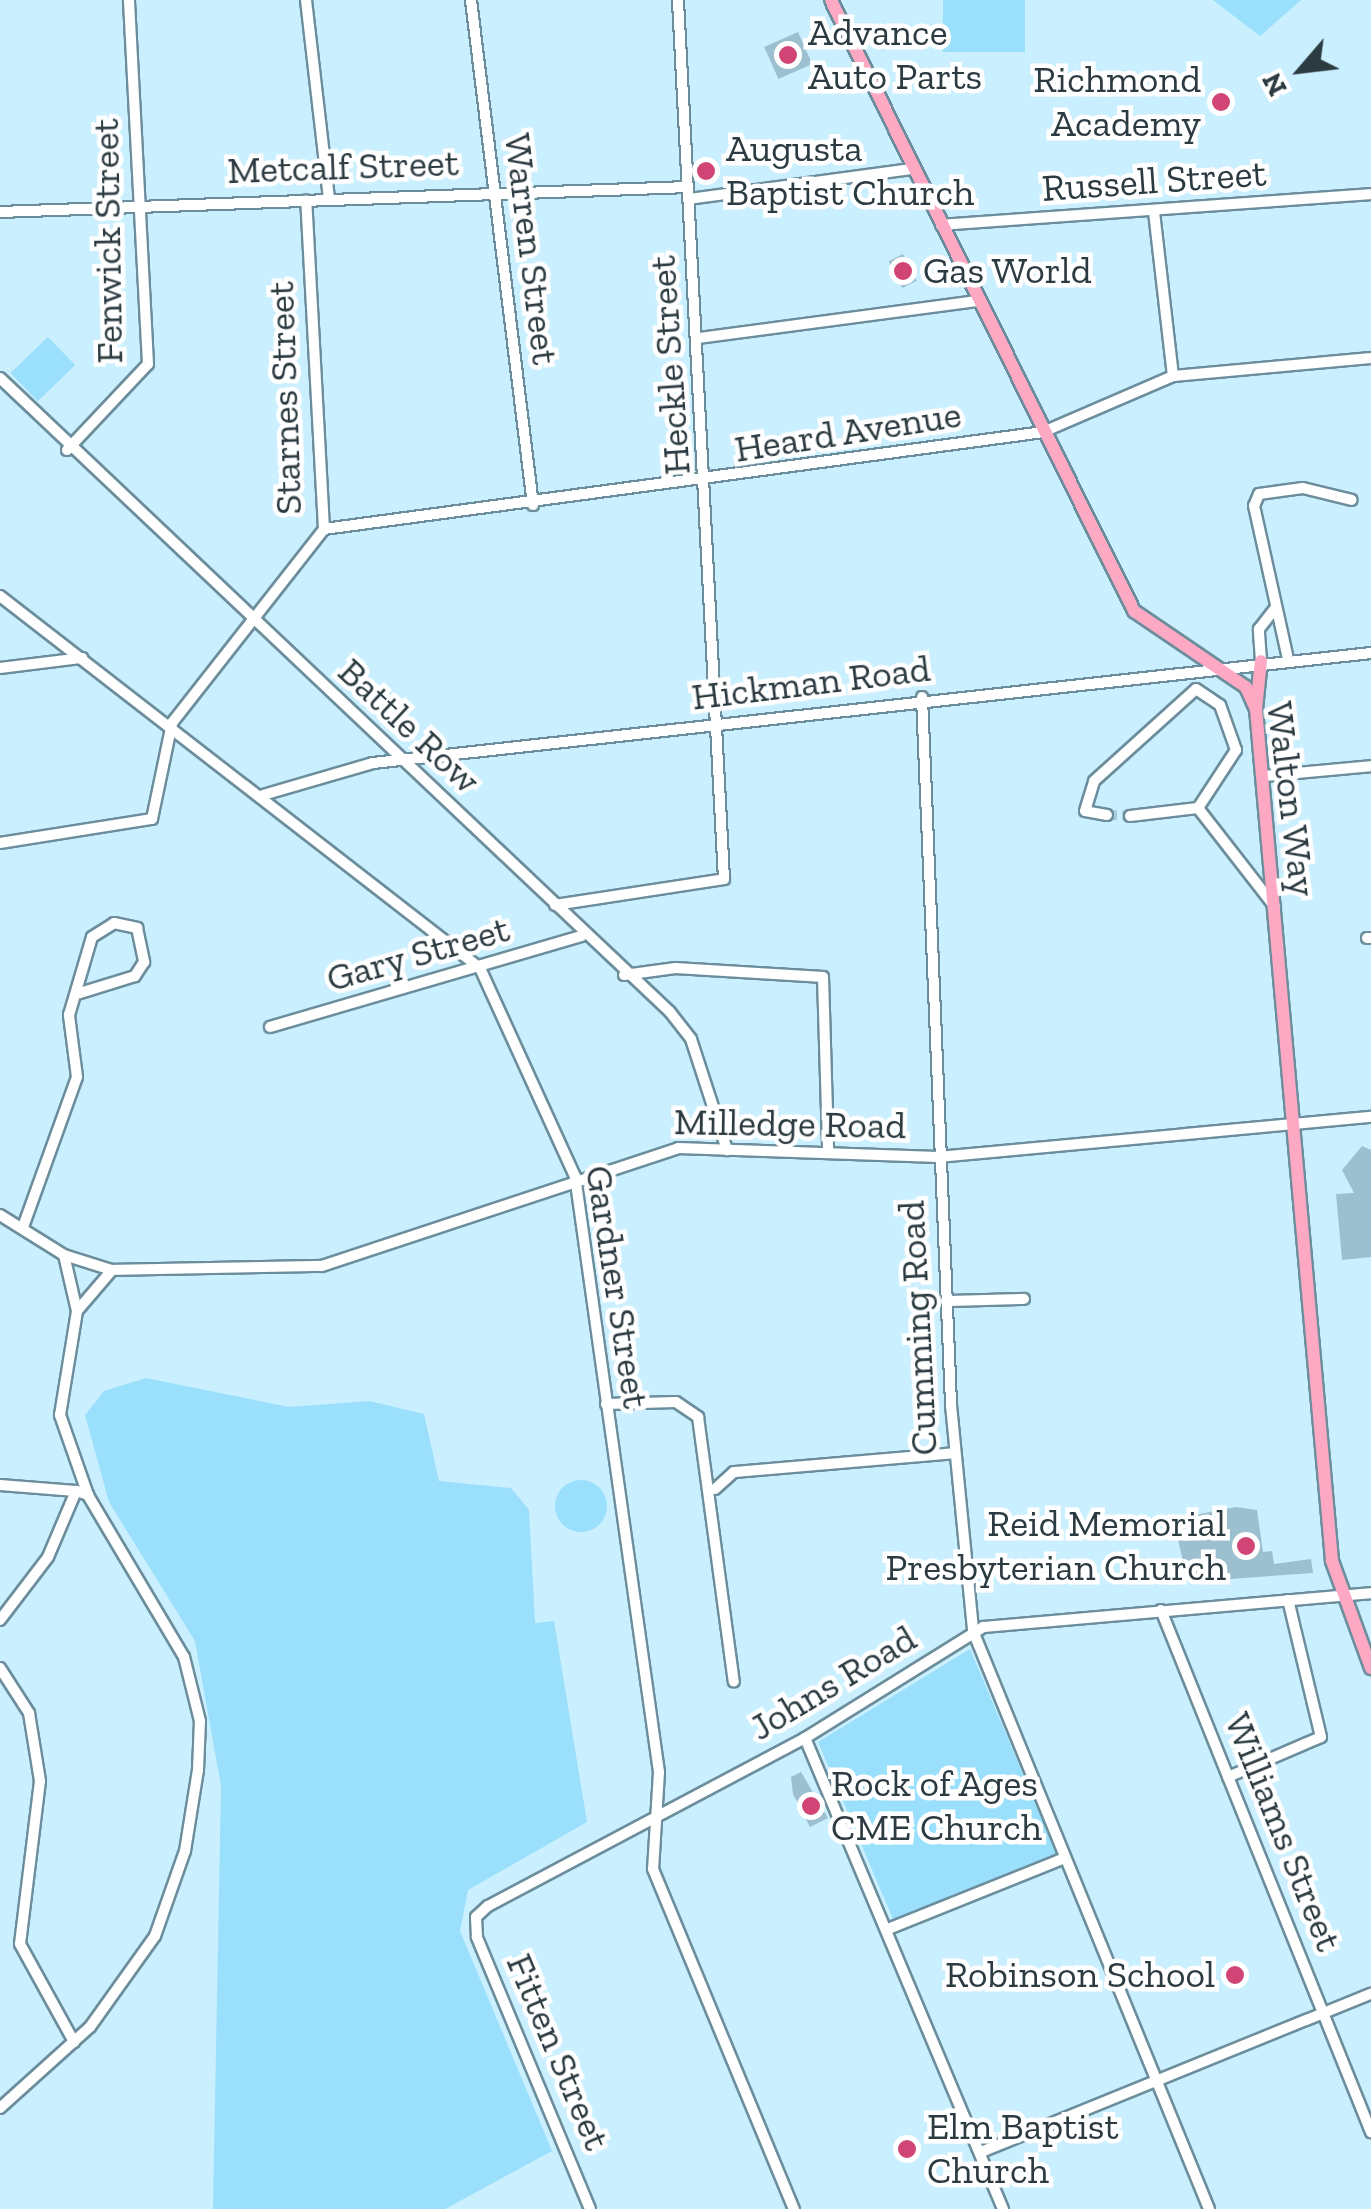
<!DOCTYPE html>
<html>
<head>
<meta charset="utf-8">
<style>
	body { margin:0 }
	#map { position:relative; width:1371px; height:2209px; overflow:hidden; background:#caeffe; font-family:"Zilla Slab",serif }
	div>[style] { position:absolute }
	.green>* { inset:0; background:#9adffc; transform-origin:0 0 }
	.round { border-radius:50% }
	.building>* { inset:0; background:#9cc0cf; transform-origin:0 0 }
	.minor-tunnel>* { height:10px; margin-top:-5px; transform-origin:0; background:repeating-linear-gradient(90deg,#aacbd8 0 10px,transparent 0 15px) }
	.roads { filter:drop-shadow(2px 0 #6c8e9c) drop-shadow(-2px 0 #6c8e9c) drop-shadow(0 2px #6c8e9c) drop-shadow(0 -2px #6c8e9c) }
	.minor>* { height:10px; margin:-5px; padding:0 5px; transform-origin:5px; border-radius:5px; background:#fff }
	.major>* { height:12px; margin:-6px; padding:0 6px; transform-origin:6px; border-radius:6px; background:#fda9c3 }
	.dots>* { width:28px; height:28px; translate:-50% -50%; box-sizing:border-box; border:5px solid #fff; border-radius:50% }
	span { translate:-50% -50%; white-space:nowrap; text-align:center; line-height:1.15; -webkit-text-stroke:9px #fff; paint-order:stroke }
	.poi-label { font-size:38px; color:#2c3b41 }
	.left { translate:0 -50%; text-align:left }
	.right { translate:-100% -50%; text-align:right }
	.street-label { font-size:38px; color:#2c3b41 }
	.north { position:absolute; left:1251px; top:20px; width:100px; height:100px; -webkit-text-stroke:8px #fff; paint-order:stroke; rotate:242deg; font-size:28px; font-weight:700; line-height:40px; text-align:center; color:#2c3b41 }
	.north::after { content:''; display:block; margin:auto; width:35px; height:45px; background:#2c3b41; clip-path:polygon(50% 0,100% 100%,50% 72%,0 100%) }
</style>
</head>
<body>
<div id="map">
	<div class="green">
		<div style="left:943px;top:0;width:82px;height:52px"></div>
		<div style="clip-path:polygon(1213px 0,1301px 0,1260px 36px)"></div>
		<div style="left:48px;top:337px;width:39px;height:52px;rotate:46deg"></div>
		<div style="clip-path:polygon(146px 1378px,289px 1407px,369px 1401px,424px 1414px,439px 1481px,511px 1488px,529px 1510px,535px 1623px,554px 1621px,587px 1822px,468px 1890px,460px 1931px,552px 2151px,445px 2209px,213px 2209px,221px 1786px,195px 1641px,109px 1502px,85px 1415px,104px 1391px)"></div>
		<div class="round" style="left:555px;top:1480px;width:52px;height:52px"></div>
		<div style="clip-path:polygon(970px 1649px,1058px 1857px,893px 1919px,818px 1742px)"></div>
	</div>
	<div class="building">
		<div style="left:798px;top:32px;width:35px;height:37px;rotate:66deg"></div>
		<div style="left:903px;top:254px;width:30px;height:16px;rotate:63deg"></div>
		<div style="clip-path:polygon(1362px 1146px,1371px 1150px,1371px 1257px,1342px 1260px,1336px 1194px,1354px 1193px,1342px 1170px)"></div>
		<div style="clip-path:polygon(1236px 1507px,1257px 1510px,1263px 1552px,1272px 1551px,1274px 1564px,1311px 1559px,1313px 1573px,1188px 1582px,1173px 1519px)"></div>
		<div style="clip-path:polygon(801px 1772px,828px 1818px,810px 1827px,793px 1794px,791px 1777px)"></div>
	</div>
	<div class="minor-tunnel">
		<div style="left:1107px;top:815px;width:23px;rotate:2deg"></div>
	</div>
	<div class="roads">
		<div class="minor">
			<div style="left:306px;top:0;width:199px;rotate:83.4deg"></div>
			<div style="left:471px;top:0;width:509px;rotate:83deg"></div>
			<div style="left:689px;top:199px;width:225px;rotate:-7.7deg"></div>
			<div style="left:0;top:212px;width:688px;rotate:-2.08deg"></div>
			<div style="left:1154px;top:212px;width:165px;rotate:83.4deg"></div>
			<div style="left:941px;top:225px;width:431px;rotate:-4.1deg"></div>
			<div style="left:699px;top:338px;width:281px;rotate:-7.6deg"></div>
			<div style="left:0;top:378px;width:922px;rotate:43.42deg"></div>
			<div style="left:670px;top:1012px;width:34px;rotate:52deg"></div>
			<div style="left:691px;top:1039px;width:117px;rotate:72deg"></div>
			<div style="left:67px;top:450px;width:118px;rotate:-46.7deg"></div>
			<div style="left:148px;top:364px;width:364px;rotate:-93deg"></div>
			<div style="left:324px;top:529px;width:726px;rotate:-7.68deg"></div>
			<div style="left:1043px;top:432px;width:142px;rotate:-23.3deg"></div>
			<div style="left:1173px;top:376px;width:199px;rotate:-5.2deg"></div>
			<div style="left:0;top:596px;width:607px;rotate:37.78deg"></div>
			<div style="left:480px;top:968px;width:229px;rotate:65.5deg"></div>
			<div style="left:575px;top:1176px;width:602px;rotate:81.98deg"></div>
			<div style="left:659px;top:1772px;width:97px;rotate:93.5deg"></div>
			<div style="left:653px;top:1869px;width:368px;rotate:67.5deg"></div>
			<div style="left:1288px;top:659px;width:157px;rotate:-102.5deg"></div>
			<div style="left:1254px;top:506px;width:13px;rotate:-67deg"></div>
			<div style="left:1259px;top:494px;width:44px;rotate:-7.8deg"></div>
			<div style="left:1303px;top:488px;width:50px;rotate:13.8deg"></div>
			<div style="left:1261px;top:661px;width:32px;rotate:-94deg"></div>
			<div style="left:1259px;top:629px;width:24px;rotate:-52deg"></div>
			<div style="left:0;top:668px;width:83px;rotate:-7deg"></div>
			<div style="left:922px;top:697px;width:709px;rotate:87.65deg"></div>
			<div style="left:951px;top:1405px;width:227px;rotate:84.4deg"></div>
			<div style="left:973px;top:1631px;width:624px;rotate:67.79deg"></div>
			<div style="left:1264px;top:776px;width:107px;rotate:-5.3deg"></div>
			<div style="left:263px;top:795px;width:115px;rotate:-16.2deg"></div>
			<div style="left:373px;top:763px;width:1004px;rotate:-6.29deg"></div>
			<div style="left:1107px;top:815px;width:22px;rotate:-170deg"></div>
			<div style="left:1085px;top:811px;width:31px;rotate:-73deg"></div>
			<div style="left:1094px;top:781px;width:137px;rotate:-42deg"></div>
			<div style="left:1196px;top:689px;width:29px;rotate:34deg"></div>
			<div style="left:1220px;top:705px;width:48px;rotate:70.4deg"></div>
			<div style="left:1236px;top:750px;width:69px;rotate:123.2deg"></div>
			<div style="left:1130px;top:816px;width:68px;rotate:-6.7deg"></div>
			<div style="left:1198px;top:808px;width:125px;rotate:52.1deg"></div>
			<div style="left:0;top:843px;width:154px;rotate:-9deg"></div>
			<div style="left:152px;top:819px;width:98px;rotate:-78.2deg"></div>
			<div style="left:172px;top:723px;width:246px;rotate:-51.9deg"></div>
			<div style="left:324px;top:529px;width:329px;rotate:-93.1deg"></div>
			<div style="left:555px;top:905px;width:171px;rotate:-8.7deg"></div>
			<div style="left:724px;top:879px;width:880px;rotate:-93deg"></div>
			<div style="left:1367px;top:938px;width:4px"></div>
			<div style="left:624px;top:975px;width:52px;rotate:-7.7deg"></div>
			<div style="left:676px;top:968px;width:147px;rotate:3.5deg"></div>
			<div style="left:823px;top:977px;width:173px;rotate:88.3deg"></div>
			<div style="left:270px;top:1027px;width:325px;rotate:-16.3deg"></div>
			<div style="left:0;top:1215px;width:75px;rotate:32deg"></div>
			<div style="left:64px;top:1255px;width:50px;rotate:17.4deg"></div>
			<div style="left:112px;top:1270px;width:210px;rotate:-1.1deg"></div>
			<div style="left:322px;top:1266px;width:375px;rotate:-18.3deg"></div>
			<div style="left:678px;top:1148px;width:260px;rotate:2deg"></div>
			<div style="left:938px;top:1157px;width:435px;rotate:-5.3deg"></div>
			<div style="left:23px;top:1227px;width:159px;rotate:-70.2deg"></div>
			<div style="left:77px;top:1077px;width:63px;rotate:-97.4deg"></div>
			<div style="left:69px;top:1015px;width:81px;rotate:-73.6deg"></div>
			<div style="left:92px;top:937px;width:26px;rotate:-32deg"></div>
			<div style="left:114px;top:923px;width:24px;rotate:12deg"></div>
			<div style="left:137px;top:928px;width:35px;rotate:78deg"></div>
			<div style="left:144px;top:962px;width:17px;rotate:123deg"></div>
			<div style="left:135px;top:976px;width:58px;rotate:162.8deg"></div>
			<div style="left:64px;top:1255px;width:57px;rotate:76.9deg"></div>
			<div style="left:946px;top:1301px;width:78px;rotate:-1.5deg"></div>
			<div style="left:606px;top:1404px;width:70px;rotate:-1.6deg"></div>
			<div style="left:676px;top:1402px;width:27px;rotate:34deg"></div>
			<div style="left:698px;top:1417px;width:267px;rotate:82.3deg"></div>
			<div style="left:0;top:1485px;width:76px;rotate:4.5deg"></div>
			<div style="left:715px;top:1489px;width:25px;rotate:-42deg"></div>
			<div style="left:734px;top:1472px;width:221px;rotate:-4.9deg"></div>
			<div style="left:1161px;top:1610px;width:563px;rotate:68.09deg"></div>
			<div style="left:0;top:1620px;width:79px;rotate:-52.7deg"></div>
			<div style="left:48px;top:1557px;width:72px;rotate:-67deg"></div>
			<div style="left:76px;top:1491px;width:13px;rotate:18deg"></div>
			<div style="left:0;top:1668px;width:54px;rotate:57.2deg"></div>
			<div style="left:29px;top:1713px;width:69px;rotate:80.8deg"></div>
			<div style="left:40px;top:1781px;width:164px;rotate:97deg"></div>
			<div style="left:20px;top:1944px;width:112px;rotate:61.1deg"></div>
			<div style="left:805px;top:1738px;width:511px;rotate:67.2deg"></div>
			<div style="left:1228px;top:1777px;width:101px;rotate:-23.3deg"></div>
			<div style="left:1321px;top:1737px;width:141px;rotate:-103.5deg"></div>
			<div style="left:888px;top:1929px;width:191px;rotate:-21.9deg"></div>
			<div style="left:0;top:2108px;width:121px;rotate:-42deg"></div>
			<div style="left:90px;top:2027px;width:112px;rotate:-54.5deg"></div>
			<div style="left:155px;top:1936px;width:90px;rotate:-70.6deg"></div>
			<div style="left:185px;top:1851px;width:82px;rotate:-80.9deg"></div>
			<div style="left:198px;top:1770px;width:49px;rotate:-87.7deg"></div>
			<div style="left:200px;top:1721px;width:66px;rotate:-104deg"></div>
			<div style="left:184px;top:1657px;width:188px;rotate:-120.7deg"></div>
			<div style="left:88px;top:1495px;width:85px;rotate:-109.3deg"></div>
			<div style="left:60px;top:1415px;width:105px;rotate:-80.7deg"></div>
			<div style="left:77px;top:1311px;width:54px;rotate:-49.5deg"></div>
			<div style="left:981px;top:2152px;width:421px;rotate:-22.1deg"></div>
			<div style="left:590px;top:2209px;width:295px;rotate:-112.6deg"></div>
			<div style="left:477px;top:1937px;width:20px;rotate:-93deg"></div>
			<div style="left:476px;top:1917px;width:16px;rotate:-43deg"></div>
			<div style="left:488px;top:1906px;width:359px;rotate:-27.9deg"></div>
			<div style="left:805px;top:1738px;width:210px;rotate:-31.9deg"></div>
			<div style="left:983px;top:1627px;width:389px;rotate:-5deg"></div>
		</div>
		<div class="major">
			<div style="left:831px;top:0;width:682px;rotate:63.62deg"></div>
			<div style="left:1134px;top:611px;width:135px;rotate:34.2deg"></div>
			<div style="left:1246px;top:687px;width:24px;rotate:66deg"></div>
			<div style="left:1256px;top:709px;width:855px;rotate:84.9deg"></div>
			<div style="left:1332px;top:1561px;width:114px;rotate:70deg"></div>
			<div style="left:1256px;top:709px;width:48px;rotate:-84.1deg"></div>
		</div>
	</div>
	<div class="dots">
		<div style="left:788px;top:55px;background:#d14576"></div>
		<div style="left:1221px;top:102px;background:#d14576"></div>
		<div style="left:706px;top:171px;background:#d14576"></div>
		<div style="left:903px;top:271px;background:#d14576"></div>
		<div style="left:1246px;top:1546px;background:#d14576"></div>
		<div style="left:811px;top:1806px;background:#d14576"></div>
		<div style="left:1235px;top:1975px;background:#d14576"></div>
		<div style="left:907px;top:2149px;background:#d14576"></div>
	</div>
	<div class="poi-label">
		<span class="left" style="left:808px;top:55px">Advance<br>Auto Parts</span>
		<span class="right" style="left:1201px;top:102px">Richmond<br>Academy</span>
		<span class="left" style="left:726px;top:171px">Augusta<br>Baptist Church</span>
		<span class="left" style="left:923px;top:271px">Gas World</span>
		<span class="right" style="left:1226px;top:1546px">Reid Memorial<br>Presbyterian Church</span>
		<span class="left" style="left:831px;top:1806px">Rock of Ages<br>CME Church</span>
		<span class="right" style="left:1215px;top:1975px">Robinson School</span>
		<span class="left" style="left:927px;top:2149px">Elm Baptist<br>Church</span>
	</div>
	<div class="street-label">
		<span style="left:343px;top:167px;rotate:-2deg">Metcalf Street</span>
		<span style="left:1154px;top:181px;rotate:-4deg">Russell Street</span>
		<span style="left:108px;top:241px;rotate:-91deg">Fenwick Street</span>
		<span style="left:531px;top:249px;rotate:83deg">Warren Street</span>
		<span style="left:670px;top:365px;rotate:-94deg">Heckle Street</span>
		<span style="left:285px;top:398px;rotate:-92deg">Starnes Street</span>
		<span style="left:848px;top:432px;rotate:-9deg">Heard Avenue</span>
		<span style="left:811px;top:683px;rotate:-7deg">Hickman Road</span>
		<span style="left:409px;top:726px;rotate:43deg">Battle Row</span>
		<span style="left:1291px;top:799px;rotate:83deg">Walton Way</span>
		<span style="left:418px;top:954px;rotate:-16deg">Gary Street</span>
		<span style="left:790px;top:1124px;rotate:1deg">Milledge Road</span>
		<span style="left:617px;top:1287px;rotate:81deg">Gardner Street</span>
		<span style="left:918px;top:1328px;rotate:-93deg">Cumming Road</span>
		<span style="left:833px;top:1683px;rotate:-31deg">Johns Road</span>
		<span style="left:1283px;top:1832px;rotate:68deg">Williams Street</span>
		<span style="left:558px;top:2052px;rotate:67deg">Fitten Street</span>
	</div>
	<div class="north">N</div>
</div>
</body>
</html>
